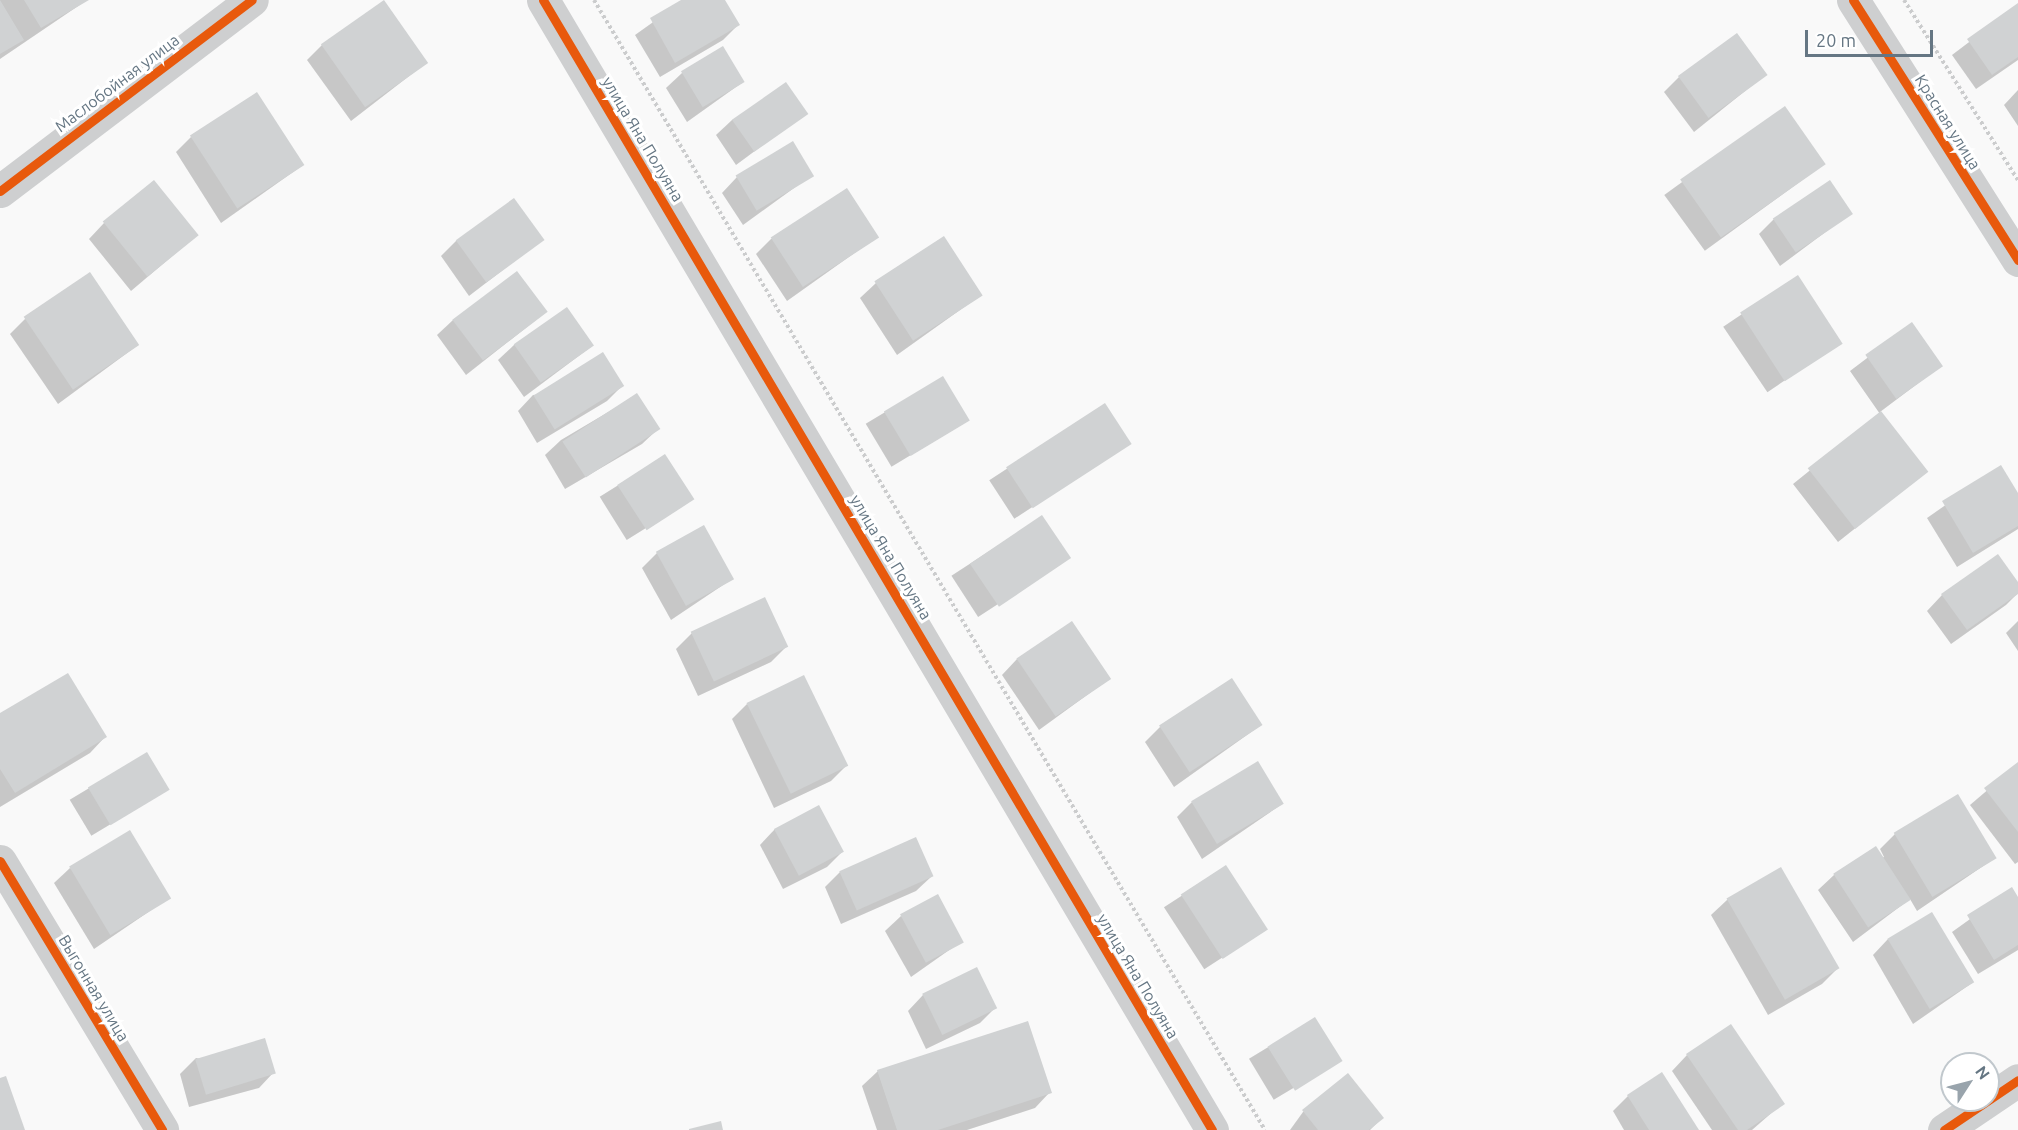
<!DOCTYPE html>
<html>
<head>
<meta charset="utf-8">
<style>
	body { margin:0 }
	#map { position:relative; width:2018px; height:1130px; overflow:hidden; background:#f9f9f9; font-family:Ubuntu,sans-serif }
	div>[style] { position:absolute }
	.shadow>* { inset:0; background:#0003; transform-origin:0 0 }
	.building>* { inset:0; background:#d0d2d3; transform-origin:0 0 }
	.path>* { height:4px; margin-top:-2px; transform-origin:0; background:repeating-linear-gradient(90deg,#cbcccd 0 3px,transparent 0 6px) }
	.minor>* { height:33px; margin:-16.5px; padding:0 16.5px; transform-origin:16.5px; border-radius:16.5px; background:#cecfd0 }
	.cycleway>* { height:9px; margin:-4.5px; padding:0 4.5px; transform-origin:4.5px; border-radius:4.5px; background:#e8590c }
	span { translate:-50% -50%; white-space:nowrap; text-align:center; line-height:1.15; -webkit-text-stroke:6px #fff; paint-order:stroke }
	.street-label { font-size:16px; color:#657683 }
	.north { position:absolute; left:1940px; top:1052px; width:60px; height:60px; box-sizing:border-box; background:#fff; border:2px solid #c1c8cd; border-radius:50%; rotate:54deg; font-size:16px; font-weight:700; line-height:24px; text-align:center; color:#657683 }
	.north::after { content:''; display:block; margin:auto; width:21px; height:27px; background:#99a4ac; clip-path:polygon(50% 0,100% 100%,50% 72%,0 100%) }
	.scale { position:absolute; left:1805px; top:30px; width:128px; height:27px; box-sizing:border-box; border:3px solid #657683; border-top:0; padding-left:8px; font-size:18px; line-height:21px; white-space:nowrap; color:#657683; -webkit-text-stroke:4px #fff; paint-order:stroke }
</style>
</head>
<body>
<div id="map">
	<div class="shadow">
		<div style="clip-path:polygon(0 0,87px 0,0 59px)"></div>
		<div style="clip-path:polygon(684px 0,724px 0,738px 25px,723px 40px,660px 77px,635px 35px)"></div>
		<div style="clip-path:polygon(2018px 5px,2018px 60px,1976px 89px,1952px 55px)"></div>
		<div style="clip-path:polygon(322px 45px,426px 63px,351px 121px,307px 60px)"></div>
		<div style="clip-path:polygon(682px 73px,743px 82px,687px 122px,666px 88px)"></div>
		<div style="clip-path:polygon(1765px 75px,1694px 132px,1664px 92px,1679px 77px)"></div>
		<div style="clip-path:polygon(2018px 90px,2018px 126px,2004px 105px)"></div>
		<div style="left:1784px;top:108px;width:69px;height:148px;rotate:54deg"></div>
		<div style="clip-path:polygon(806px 113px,736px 165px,716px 135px,732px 120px)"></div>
		<div style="clip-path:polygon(191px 137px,303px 165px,221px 223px,176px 152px)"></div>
		<div style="clip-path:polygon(812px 175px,743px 225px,722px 193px,737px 177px)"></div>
		<div style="clip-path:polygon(1851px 213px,1780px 266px,1759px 234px,1774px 219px)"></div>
		<div style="clip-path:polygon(104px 223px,197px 235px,131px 291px,89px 239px)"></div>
		<div style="clip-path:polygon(877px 237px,787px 301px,756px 254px,771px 239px)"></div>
		<div style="clip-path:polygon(542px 240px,469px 296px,441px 256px,456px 241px)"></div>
		<div style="left:1797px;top:277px;width:79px;height:89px;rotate:56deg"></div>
		<div style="clip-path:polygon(876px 283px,981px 295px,897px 355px,860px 298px)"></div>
		<div style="clip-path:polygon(546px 312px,466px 375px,437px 335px,453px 320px)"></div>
		<div style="clip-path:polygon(25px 319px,138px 345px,58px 404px,10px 334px)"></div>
		<div style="clip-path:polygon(1912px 324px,1941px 366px,1880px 412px,1926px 472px,1838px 542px,1793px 484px,1880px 414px,1850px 371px)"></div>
		<div style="clip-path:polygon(514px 345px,592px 346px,524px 397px,498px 360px)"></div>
		<div style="left:942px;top:378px;width:50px;height:89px;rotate:59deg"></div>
		<div style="clip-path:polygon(622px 386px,607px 401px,537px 443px,518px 411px,533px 395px)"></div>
		<div style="clip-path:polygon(637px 395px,658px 429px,642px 444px,565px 489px,545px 455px,561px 440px)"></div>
		<div style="left:1105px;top:405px;width:46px;height:138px;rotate:57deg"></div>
		<div style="left:665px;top:456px;width:51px;height:77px;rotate:58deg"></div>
		<div style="clip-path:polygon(2000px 467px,2018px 496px,2018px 529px,1957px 567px,1927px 518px)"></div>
		<div style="left:1042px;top:517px;width:49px;height:108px;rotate:57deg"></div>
		<div style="clip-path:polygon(657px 553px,732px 579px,671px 620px,642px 568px)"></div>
		<div style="clip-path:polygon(2018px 585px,2018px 593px,2006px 605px,1951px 644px,1927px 611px,1942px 595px)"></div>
		<div style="clip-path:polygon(2018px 621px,2018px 651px,2006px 633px)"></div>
		<div style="clip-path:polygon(692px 633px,786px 647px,771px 662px,698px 696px,676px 649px)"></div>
		<div style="clip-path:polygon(1017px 659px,1109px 679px,1039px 730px,1002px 675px)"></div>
		<div style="clip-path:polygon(747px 704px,846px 766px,831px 781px,774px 808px,732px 719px)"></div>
		<div style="clip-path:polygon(0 715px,105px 737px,90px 753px,0 807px)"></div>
		<div style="clip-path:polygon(1261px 725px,1174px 787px,1145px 742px,1160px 727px)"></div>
		<div style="left:146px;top:754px;width:42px;height:89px;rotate:59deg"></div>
		<div style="clip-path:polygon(2018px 764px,2018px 862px,2015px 864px,1970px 805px)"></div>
		<div style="clip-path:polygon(1192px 802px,1282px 804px,1202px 859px,1177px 817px)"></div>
		<div style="clip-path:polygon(775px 829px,842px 852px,827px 867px,783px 889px,760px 845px)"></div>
		<div style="clip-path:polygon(1895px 834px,1995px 858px,1917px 911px,1910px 899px,1853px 942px,1818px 890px,1834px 875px,1884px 857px,1880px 849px)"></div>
		<div style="left:1226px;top:867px;width:74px;height:74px;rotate:57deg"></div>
		<div style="clip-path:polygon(70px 868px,169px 898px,94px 949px,54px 883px)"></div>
		<div style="clip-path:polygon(1781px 869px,1837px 969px,1822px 984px,1768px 1015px,1711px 915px,1727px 900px)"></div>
		<div style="clip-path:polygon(840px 872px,932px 876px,916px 891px,841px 924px,825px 887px)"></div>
		<div style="clip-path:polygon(2012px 889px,2018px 899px,2018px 950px,1978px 974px,1952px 932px)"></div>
		<div style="clip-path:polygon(901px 916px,962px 941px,911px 977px,885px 931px)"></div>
		<div style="clip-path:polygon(1888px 939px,1972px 983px,1913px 1024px,1873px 955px)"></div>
		<div style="clip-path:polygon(923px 995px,995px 1008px,980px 1023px,926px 1049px,908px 1011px)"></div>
		<div style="left:1315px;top:1019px;width:48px;height:77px;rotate:59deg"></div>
		<div style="clip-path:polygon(1687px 1055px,1783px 1103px,1752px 1130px,1712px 1130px,1672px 1071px)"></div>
		<div style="clip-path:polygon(196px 1058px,274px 1072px,259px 1088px,189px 1107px,180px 1074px)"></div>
		<div style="clip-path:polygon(878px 1071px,1050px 1092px,1035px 1108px,967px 1130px,877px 1130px,862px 1086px)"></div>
		<div style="clip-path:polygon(1348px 1075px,1382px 1118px,1370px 1130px,1290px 1130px,1303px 1112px)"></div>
		<div style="clip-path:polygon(1628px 1096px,1697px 1130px,1624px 1130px,1613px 1111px)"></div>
	</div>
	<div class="building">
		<div style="clip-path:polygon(0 0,24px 40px,0 54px)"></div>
		<div style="clip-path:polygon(24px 0,89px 0,41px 28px)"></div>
		<div style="left:384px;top:0;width:77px;height:77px;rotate:55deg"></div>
		<div style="clip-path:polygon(681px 0,725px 0,740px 25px,675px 63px,650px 18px)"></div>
		<div style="clip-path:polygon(2018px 3px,2018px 57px,1992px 75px,1967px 39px)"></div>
		<div style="left:1737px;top:33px;width:52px;height:73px;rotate:54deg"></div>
		<div style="left:723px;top:46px;width:42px;height:49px;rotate:59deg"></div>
		<div style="left:786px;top:82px;width:39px;height:66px;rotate:55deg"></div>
		<div style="left:257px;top:92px;width:87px;height:80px;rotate:57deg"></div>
		<div style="left:1785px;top:106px;width:71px;height:128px;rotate:55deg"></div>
		<div style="left:793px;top:141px;width:41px;height:67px;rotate:59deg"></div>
		<div style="left:154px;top:180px;width:71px;height:66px;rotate:51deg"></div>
		<div style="left:1830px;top:180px;width:41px;height:69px;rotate:56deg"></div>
		<div style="left:847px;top:188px;width:59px;height:91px;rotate:57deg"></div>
		<div style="left:514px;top:198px;width:52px;height:72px;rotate:54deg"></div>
		<div style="left:944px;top:236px;width:71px;height:83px;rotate:57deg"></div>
		<div style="left:517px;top:271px;width:51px;height:81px;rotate:53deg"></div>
		<div style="left:90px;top:272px;width:88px;height:80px;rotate:56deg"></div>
		<div style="left:1798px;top:275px;width:82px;height:69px;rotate:57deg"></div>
		<div style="left:567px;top:307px;width:47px;height:65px;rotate:55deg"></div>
		<div style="left:1912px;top:322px;width:54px;height:57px;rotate:55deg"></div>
		<div style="left:603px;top:352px;width:40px;height:82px;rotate:58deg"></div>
		<div style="left:943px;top:376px;width:52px;height:69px;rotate:59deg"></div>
		<div style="left:637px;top:393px;width:43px;height:89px;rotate:57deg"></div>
		<div style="left:1105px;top:403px;width:49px;height:118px;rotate:57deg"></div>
		<div style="left:1881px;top:411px;width:77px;height:93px;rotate:52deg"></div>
		<div style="left:665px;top:454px;width:54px;height:57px;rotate:57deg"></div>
		<div style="clip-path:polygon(2001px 465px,2018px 493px,2018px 526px,1973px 553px,1942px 501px)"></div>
		<div style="left:1042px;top:515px;width:52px;height:87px;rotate:56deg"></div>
		<div style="left:704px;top:525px;width:62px;height:55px;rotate:61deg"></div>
		<div style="clip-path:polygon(1998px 554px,2018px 582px,2018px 594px,1967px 630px,1941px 594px)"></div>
		<div style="left:765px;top:597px;width:55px;height:82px;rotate:65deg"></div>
		<div style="left:1072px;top:621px;width:70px;height:67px;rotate:56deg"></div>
		<div style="clip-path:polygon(68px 673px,107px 737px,15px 793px,0 769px,0 713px)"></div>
		<div style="left:804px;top:675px;width:101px;height:64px;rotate:64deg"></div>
		<div style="left:1232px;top:678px;width:56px;height:87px;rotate:57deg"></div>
		<div style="left:147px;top:752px;width:44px;height:69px;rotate:59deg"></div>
		<div style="left:1258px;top:761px;width:50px;height:78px;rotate:59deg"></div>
		<div style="clip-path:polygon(2018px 762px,2018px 832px,1984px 788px)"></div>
		<div style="left:1958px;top:794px;width:75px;height:75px;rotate:59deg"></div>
		<div style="left:819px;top:805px;width:53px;height:51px;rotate:62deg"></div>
		<div style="left:130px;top:830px;width:80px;height:71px;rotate:59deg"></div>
		<div style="left:916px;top:837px;width:43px;height:84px;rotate:66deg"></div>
		<div style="left:1876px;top:846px;width:64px;height:51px;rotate:57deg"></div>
		<div style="left:1226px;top:865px;width:77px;height:54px;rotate:57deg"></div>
		<div style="left:1781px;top:867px;width:117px;height:63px;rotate:60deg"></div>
		<div style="clip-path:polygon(2012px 887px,2018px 897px,2018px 945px,1994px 960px,1967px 915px)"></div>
		<div style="left:938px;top:894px;width:55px;height:43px;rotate:62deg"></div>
		<div style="left:1932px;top:912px;width:82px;height:52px;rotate:59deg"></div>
		<div style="left:977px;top:967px;width:46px;height:61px;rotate:64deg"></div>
		<div style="left:1315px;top:1017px;width:52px;height:56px;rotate:58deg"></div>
		<div style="clip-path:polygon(1028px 1021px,1052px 1093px,938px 1130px,897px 1130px,877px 1070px)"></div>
		<div style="clip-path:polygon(1731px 1024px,1785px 1104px,1747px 1130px,1738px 1130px,1686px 1054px)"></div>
		<div style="left:265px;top:1038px;width:37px;height:73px;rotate:73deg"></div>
		<div style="clip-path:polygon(1662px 1072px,1699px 1130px,1649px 1130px,1627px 1095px)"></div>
		<div style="clip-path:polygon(1348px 1073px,1384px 1118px,1369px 1130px,1318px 1130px,1302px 1110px)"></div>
		<div style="clip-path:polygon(6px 1076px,25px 1130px,0 1130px,0 1078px)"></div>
		<div style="clip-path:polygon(721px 1121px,723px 1130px,689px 1130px,689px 1129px)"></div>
	</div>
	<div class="path">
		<div style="left:594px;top:0;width:1314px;rotate:59.3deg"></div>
		<div style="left:1904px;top:0;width:213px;rotate:57.7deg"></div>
	</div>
	<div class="minor">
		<div style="left:543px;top:0;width:1313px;rotate:59.37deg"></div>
		<div style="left:1853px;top:0;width:308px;rotate:57.6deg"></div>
		<div style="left:0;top:191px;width:316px;rotate:-37.2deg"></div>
		<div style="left:0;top:861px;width:314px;rotate:58.9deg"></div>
		<div style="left:1944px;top:1130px;width:89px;rotate:-34deg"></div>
	</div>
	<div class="cycleway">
		<div style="left:543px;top:0;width:1313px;rotate:59.37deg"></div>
		<div style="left:1853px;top:0;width:308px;rotate:57.6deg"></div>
		<div style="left:0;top:191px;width:316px;rotate:-37.2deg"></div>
		<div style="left:0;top:861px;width:314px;rotate:58.9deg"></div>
		<div style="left:1944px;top:1130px;width:89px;rotate:-34deg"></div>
	</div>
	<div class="street-label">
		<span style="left:117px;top:83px;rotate:-37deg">Маслобойная улица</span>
		<span style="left:1948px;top:122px;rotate:58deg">Красная улица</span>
		<span style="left:643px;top:139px;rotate:59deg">улица Яна Полуяна</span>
		<span style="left:891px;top:557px;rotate:59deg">улица Яна Полуяна</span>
		<span style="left:1138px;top:976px;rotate:59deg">улица Яна Полуяна</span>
		<span style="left:94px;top:988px;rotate:59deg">Выгонная улица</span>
	</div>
	<div class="north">N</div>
	<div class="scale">20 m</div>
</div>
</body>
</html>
